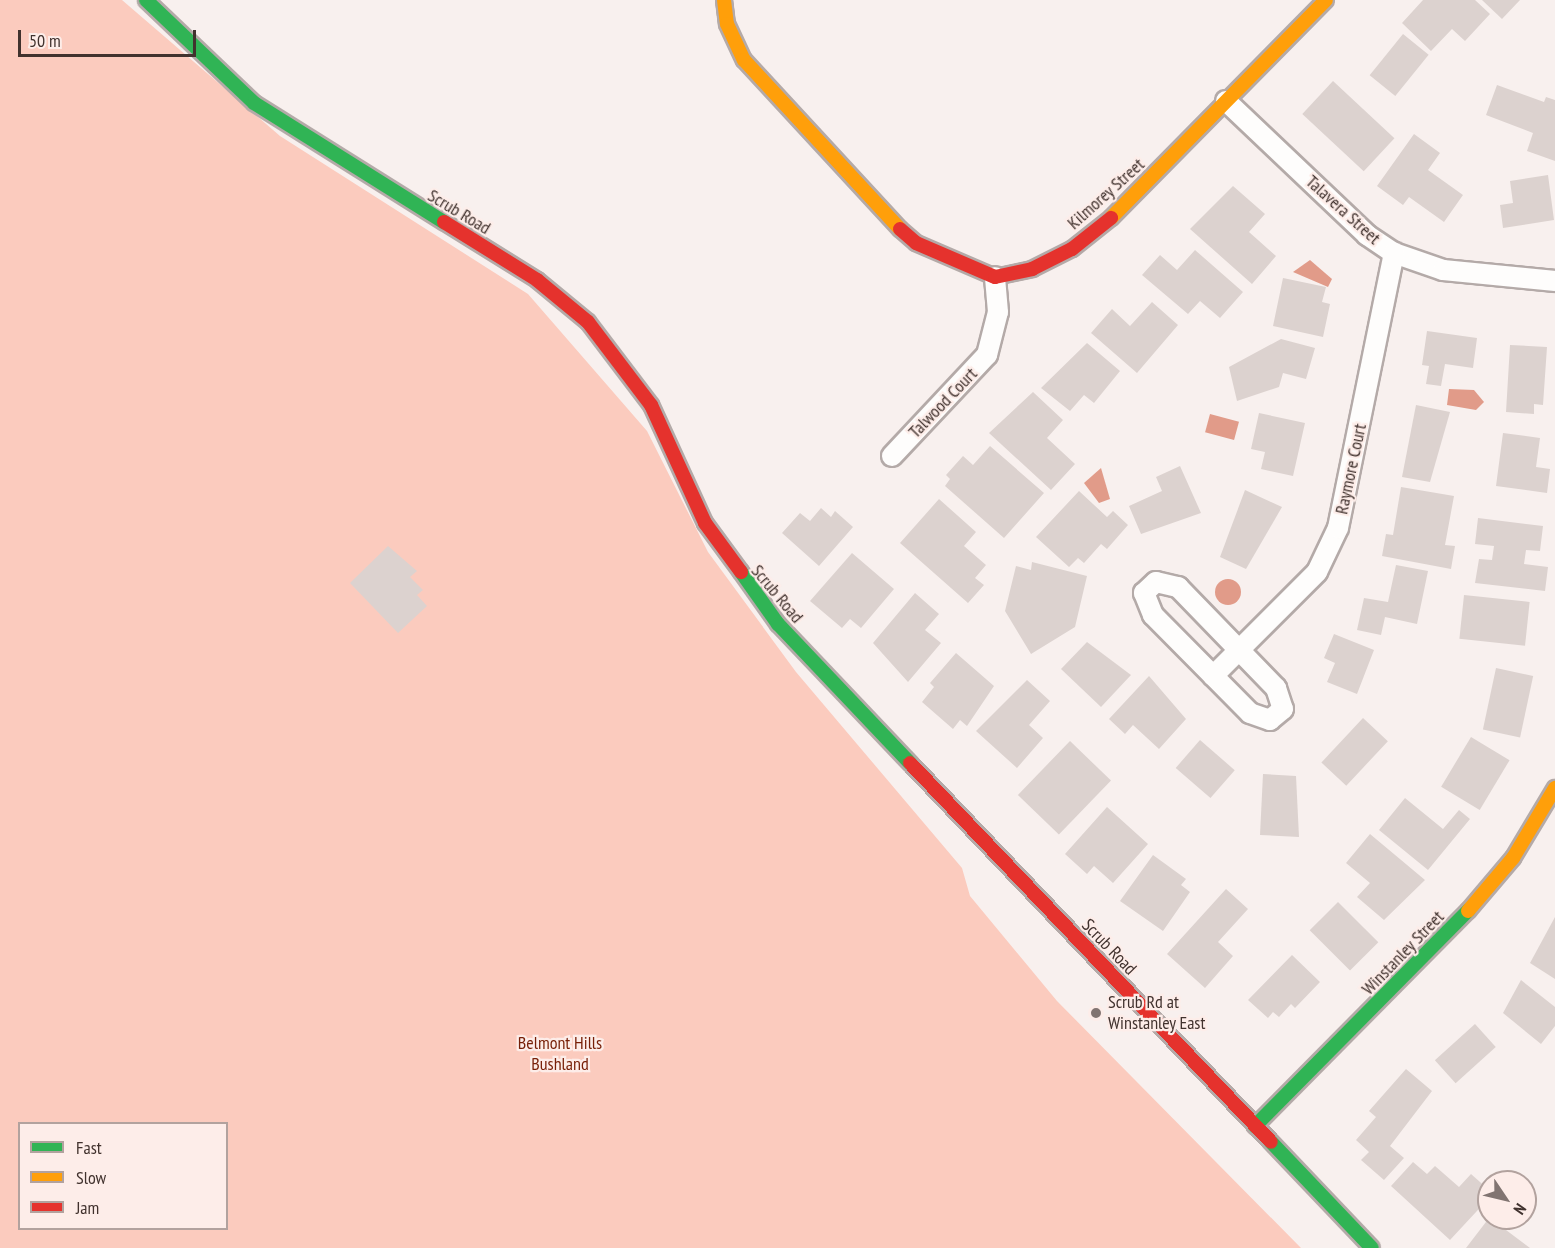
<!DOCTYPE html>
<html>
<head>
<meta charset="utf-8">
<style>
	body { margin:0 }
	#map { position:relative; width:1555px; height:1248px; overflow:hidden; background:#f8f0ee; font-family:"PT Sans Narrow",sans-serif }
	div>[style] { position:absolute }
	.green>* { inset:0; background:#fbcbbe }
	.water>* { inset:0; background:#e19b89; transform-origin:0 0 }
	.round { border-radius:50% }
	.building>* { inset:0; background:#dcd2cf; transform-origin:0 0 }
	.roads { filter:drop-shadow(2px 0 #b4aaa8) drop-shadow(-2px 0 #b4aaa8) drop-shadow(0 2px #b4aaa8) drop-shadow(0 -2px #b4aaa8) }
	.street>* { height:20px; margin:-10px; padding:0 10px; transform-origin:10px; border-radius:10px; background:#fefdfc }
	.fast>* { height:14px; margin:-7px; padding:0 7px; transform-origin:7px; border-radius:7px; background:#30b455 }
	.slow>* { height:14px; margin:-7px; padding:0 7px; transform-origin:7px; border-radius:7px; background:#ff9f0a }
	.jam>* { height:14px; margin:-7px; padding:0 7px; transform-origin:7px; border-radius:7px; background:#e5322d }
	.dots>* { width:16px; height:16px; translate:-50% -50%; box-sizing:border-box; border:3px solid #fdede9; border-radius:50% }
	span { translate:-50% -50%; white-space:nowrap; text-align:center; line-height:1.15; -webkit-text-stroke:4.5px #fdede9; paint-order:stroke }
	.street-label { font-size:18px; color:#41322e }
	.poi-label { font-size:18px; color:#41322e }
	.left { translate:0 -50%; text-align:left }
	.park-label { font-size:18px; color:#771f07 }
	.legend { position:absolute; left:18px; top:1122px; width:210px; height:108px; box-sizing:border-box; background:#fdede9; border:2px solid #b2a29e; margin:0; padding:8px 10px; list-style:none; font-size:18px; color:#41322e }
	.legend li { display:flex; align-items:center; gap:12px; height:30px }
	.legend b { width:30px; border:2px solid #b2a29e }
	.north { position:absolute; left:1477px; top:1170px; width:60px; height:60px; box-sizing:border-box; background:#fdede9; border:2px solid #b2a29e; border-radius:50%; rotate:125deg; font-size:16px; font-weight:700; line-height:24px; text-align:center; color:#41322e }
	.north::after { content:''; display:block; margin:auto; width:21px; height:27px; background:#817471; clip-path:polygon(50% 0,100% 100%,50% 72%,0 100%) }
	.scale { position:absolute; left:18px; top:30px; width:178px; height:27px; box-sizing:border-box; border:3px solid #41322e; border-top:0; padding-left:8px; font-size:18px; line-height:21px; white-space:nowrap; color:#41322e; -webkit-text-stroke:4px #fdede9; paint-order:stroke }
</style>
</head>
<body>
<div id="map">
	<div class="green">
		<div style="clip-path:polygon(evenodd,0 0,122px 0,280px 136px,528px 294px,647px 431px,708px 552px,796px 672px,962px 868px,970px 896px,1057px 1001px,1301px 1248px,0 1248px,0 0,20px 1124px,226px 1124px,226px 1228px,20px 1228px,20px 1124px)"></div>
	</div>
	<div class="water">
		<div style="clip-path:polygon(1310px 260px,1332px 279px,1328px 287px,1293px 272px)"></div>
		<div style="clip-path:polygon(1449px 389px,1474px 390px,1484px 402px,1476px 410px,1447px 405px)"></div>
		<div style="left:1210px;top:414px;width:30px;height:19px;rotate:15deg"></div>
		<div style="clip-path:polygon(1101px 468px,1110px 499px,1099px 503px,1084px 483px)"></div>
		<div class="round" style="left:1215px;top:579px;width:26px;height:26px"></div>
	</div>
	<div class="building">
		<div style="clip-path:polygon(1423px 0,1475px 0,1490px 14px,1465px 41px,1452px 29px,1431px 51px,1402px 23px)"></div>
		<div style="clip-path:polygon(1482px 0,1520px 0,1502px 19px)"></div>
		<div style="left:1403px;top:34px;width:33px;height:53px;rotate:39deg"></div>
		<div style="left:1333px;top:81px;width:84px;height:45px;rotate:43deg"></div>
		<div style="clip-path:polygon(1497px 85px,1544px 102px,1546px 97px,1555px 100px,1555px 161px,1527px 151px,1533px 133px,1486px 115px)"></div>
		<div style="clip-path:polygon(1414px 134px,1440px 153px,1428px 170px,1463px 195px,1444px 222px,1409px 197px,1403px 205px,1377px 186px)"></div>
		<div style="clip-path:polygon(1548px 175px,1554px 220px,1503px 228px,1500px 205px,1513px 203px,1510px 181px)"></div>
		<div style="clip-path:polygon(1233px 186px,1265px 214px,1249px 232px,1276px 256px,1252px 284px,1190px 229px)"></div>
		<div style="clip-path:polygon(1195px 250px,1243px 292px,1220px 318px,1200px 301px,1188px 314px,1142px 275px,1160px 255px,1177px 270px)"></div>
		<div style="clip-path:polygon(1283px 278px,1326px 287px,1322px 302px,1330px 304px,1323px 337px,1273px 326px)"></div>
		<div style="clip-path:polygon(1152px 302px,1178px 325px,1137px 373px,1091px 333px,1112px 309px,1130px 326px)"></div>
		<div style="clip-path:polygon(1427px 331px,1477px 338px,1473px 368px,1445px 364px,1441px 386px,1426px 384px,1429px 366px,1422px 365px)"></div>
		<div style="clip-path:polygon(1281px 339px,1315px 348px,1306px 379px,1283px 373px,1279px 387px,1237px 401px,1229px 367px)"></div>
		<div style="clip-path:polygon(1087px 343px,1120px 371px,1094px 403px,1084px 395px,1070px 411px,1041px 388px)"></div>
		<div style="clip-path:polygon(1510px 345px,1547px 347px,1543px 405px,1534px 404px,1534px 414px,1506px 412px)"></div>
		<div style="clip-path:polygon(1033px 392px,1063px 420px,1047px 438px,1075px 464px,1051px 490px,989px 433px)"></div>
		<div style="clip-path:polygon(1416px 405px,1450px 412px,1430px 482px,1402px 477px)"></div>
		<div style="clip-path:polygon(1259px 413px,1305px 423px,1293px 476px,1261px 469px,1265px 452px,1251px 449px)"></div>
		<div style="clip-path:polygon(1503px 433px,1540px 438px,1536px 467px,1550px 469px,1547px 493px,1496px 486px)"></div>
		<div style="clip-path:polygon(990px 446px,1044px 493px,1004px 538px,945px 486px,950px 479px,946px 475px,963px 456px,973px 465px)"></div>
		<div style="clip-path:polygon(1180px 466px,1201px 513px,1141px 534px,1129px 506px,1162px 491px,1156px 477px)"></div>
		<div style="clip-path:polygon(1401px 487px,1454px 496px,1445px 545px,1455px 546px,1451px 569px,1382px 556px,1386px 534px,1393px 535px)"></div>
		<div style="clip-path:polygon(1245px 490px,1282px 507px,1246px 569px,1220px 557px)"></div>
		<div style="clip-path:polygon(1079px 491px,1107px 517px,1113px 511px,1128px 525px,1107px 549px,1101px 544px,1084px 563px,1078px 558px,1069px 567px,1036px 537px)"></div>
		<div style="clip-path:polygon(939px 499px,976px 532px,964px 546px,986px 565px,975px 578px,984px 585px,968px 603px,900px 543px)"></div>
		<div style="clip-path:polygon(821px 508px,831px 517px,835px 511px,853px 527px,819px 566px,782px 533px,800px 513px,810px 521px)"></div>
		<div style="clip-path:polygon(1478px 518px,1543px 526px,1540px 551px,1526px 550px,1524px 564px,1548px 567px,1545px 591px,1475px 583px,1479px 559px,1492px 560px,1494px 546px,1475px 544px)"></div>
		<div style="clip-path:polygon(388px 546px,417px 571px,410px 577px,423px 590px,417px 595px,427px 606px,398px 633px,350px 583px)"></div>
		<div style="clip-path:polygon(852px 553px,894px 589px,861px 628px,850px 619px,842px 628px,810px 601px)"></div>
		<div style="clip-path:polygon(1032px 562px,1087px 576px,1075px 627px,1031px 654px,1005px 611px,1016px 566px,1031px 570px)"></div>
		<div style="clip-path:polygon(1396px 565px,1428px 571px,1417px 624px,1385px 617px,1381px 635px,1357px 630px,1364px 598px,1388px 602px)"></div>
		<div style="clip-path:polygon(915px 593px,939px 614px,925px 630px,941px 643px,908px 682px,873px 643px)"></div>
		<div style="left:1464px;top:595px;width:66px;height:44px;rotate:6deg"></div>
		<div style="clip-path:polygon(1334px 634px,1374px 650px,1357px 694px,1327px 682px,1335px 663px,1324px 658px)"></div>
		<div style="clip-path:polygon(1087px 642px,1131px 675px,1101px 707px,1061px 669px)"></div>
		<div style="clip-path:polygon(956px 653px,994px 686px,967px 726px,960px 720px,953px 729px,922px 702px,934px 687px,930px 683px)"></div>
		<div style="left:1496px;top:668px;width:38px;height:63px;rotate:12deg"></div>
		<div style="clip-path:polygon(1149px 676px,1186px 719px,1159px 749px,1133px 725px,1125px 734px,1109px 719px)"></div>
		<div style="clip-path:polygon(1027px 680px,1050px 701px,1029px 725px,1043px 738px,1017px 768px,976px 731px)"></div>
		<div style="left:1363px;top:718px;width:34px;height:61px;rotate:43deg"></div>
		<div style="left:1471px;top:737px;width:45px;height:58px;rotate:31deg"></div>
		<div style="left:1200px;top:740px;width:46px;height:37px;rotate:41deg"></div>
		<div style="left:1070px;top:741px;width:57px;height:75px;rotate:44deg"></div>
		<div style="clip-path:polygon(1263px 774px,1296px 776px,1299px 837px,1260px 835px)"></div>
		<div style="clip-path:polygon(1405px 798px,1443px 829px,1459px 810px,1470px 819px,1428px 870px,1379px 830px)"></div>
		<div style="clip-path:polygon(1107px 807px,1148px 844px,1113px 883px,1094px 866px,1087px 874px,1065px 854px)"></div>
		<div style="clip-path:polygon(1370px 834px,1425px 880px,1384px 920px,1357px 897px,1370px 883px,1346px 863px)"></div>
		<div style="clip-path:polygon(1153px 855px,1186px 879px,1181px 885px,1190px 892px,1163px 931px,1120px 901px)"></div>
		<div style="clip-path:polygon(1226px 889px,1248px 909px,1218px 942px,1233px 956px,1205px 988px,1167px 954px)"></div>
		<div style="left:1338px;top:902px;width:57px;height:40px;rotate:45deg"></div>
		<div style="clip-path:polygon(1555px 917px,1555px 979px,1530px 963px)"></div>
		<div style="clip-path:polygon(1292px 955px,1320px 982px,1295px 1008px,1291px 1004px,1279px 1017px,1273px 1012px,1268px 1018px,1248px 1000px)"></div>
		<div style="clip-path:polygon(1521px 980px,1555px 1007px,1555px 1026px,1541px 1044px,1503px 1013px)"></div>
		<div style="left:1475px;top:1024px;width:31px;height:54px;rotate:48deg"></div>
		<div style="clip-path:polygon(1406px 1069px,1432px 1091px,1390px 1146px,1404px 1158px,1384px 1180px,1361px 1160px,1369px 1152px,1356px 1140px,1376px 1117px,1369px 1111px)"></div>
		<div style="clip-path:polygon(1413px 1162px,1427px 1174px,1435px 1166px,1459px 1187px,1471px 1174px,1489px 1190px,1489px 1198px,1450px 1240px,1391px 1186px)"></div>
		<div style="clip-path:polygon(1489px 1218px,1515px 1218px,1506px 1230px,1530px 1248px,1466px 1248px)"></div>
	</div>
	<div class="roads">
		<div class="street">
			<div style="left:1226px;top:101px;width:195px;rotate:43.5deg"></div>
			<div style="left:1367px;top:235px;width:32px;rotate:34deg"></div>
			<div style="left:1394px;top:253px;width:52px;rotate:19.1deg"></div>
			<div style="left:1443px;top:270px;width:113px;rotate:5.6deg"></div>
			<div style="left:892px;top:456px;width:139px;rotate:-46.8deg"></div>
			<div style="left:987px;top:355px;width:44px;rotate:-75.7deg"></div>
			<div style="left:998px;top:312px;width:35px;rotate:-95deg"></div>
			<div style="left:1156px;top:582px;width:23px;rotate:13deg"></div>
			<div style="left:1178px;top:587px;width:141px;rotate:45.9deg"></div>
			<div style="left:1276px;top:688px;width:22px;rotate:72deg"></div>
			<div style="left:1283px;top:709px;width:17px;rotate:140deg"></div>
			<div style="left:1270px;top:720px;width:21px;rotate:-161deg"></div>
			<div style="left:1250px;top:713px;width:138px;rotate:-134.7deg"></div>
			<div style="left:1153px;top:615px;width:24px;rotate:-112deg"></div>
			<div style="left:1144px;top:593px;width:16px;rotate:-43deg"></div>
			<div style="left:1213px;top:676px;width:147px;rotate:-45deg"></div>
			<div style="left:1317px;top:572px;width:49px;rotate:-64.5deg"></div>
			<div style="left:1338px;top:528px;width:281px;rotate:-78.5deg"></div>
		</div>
		<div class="fast">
			<div style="left:146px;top:0;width:149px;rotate:43.6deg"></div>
			<div style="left:254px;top:103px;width:224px;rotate:32.1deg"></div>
			<div style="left:741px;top:572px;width:64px;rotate:54.6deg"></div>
			<div style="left:778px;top:624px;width:192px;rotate:46.5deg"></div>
			<div style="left:1255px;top:1126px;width:303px;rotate:-45.3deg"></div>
			<div style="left:1271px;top:1142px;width:146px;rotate:46.4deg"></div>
		</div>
		<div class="slow">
			<div style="left:724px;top:0;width:24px;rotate:83deg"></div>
			<div style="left:727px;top:24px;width:40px;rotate:65deg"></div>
			<div style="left:744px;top:60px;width:230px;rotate:47.3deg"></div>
			<div style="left:1111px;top:218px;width:306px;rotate:-45.4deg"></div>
			<div style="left:1468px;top:911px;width:70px;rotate:-49.7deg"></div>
			<div style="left:1513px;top:858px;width:82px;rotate:-59deg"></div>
		</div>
		<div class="jam">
			<div style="left:444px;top:222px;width:110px;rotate:31.9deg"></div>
			<div style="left:537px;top:280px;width:66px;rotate:39.5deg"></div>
			<div style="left:588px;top:322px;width:104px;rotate:52.8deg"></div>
			<div style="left:651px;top:405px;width:130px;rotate:65.4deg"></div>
			<div style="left:705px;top:523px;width:61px;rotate:53.7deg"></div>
			<div style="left:900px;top:229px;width:21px;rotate:41deg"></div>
			<div style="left:916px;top:243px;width:86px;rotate:23.3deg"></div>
			<div style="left:995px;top:277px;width:38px;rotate:-12deg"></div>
			<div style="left:1032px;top:269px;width:45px;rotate:-26.6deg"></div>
			<div style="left:1072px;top:249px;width:50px;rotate:-38.5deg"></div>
			<div style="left:910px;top:763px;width:523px;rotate:46.39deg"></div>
		</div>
	</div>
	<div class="dots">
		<div style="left:1096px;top:1013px;background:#817471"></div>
	</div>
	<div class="street-label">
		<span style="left:1106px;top:194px;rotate:-42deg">Kilmorey Street</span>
		<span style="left:1343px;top:210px;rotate:42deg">Talavera Street</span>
		<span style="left:459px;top:212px;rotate:31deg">Scrub Road</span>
		<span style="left:943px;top:403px;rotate:-46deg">Talwood Court</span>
		<span style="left:1351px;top:469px;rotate:-78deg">Raymore Court</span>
		<span style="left:777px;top:594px;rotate:50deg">Scrub Road</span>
		<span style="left:1109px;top:947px;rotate:46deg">Scrub Road</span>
		<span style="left:1403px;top:953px;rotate:-46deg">Winstanley Street</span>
	</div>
	<div class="poi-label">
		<span class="left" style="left:1108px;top:1013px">Scrub Rd at<br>Winstanley East</span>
	</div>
	<div class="park-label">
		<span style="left:560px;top:1054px">Belmont Hills<br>Bushland</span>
	</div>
	<ul class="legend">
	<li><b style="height:8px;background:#30b455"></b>Fast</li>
	<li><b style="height:8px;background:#ff9f0a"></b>Slow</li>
	<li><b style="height:8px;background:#e5322d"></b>Jam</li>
	</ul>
	<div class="north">N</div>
	<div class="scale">50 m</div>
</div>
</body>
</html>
